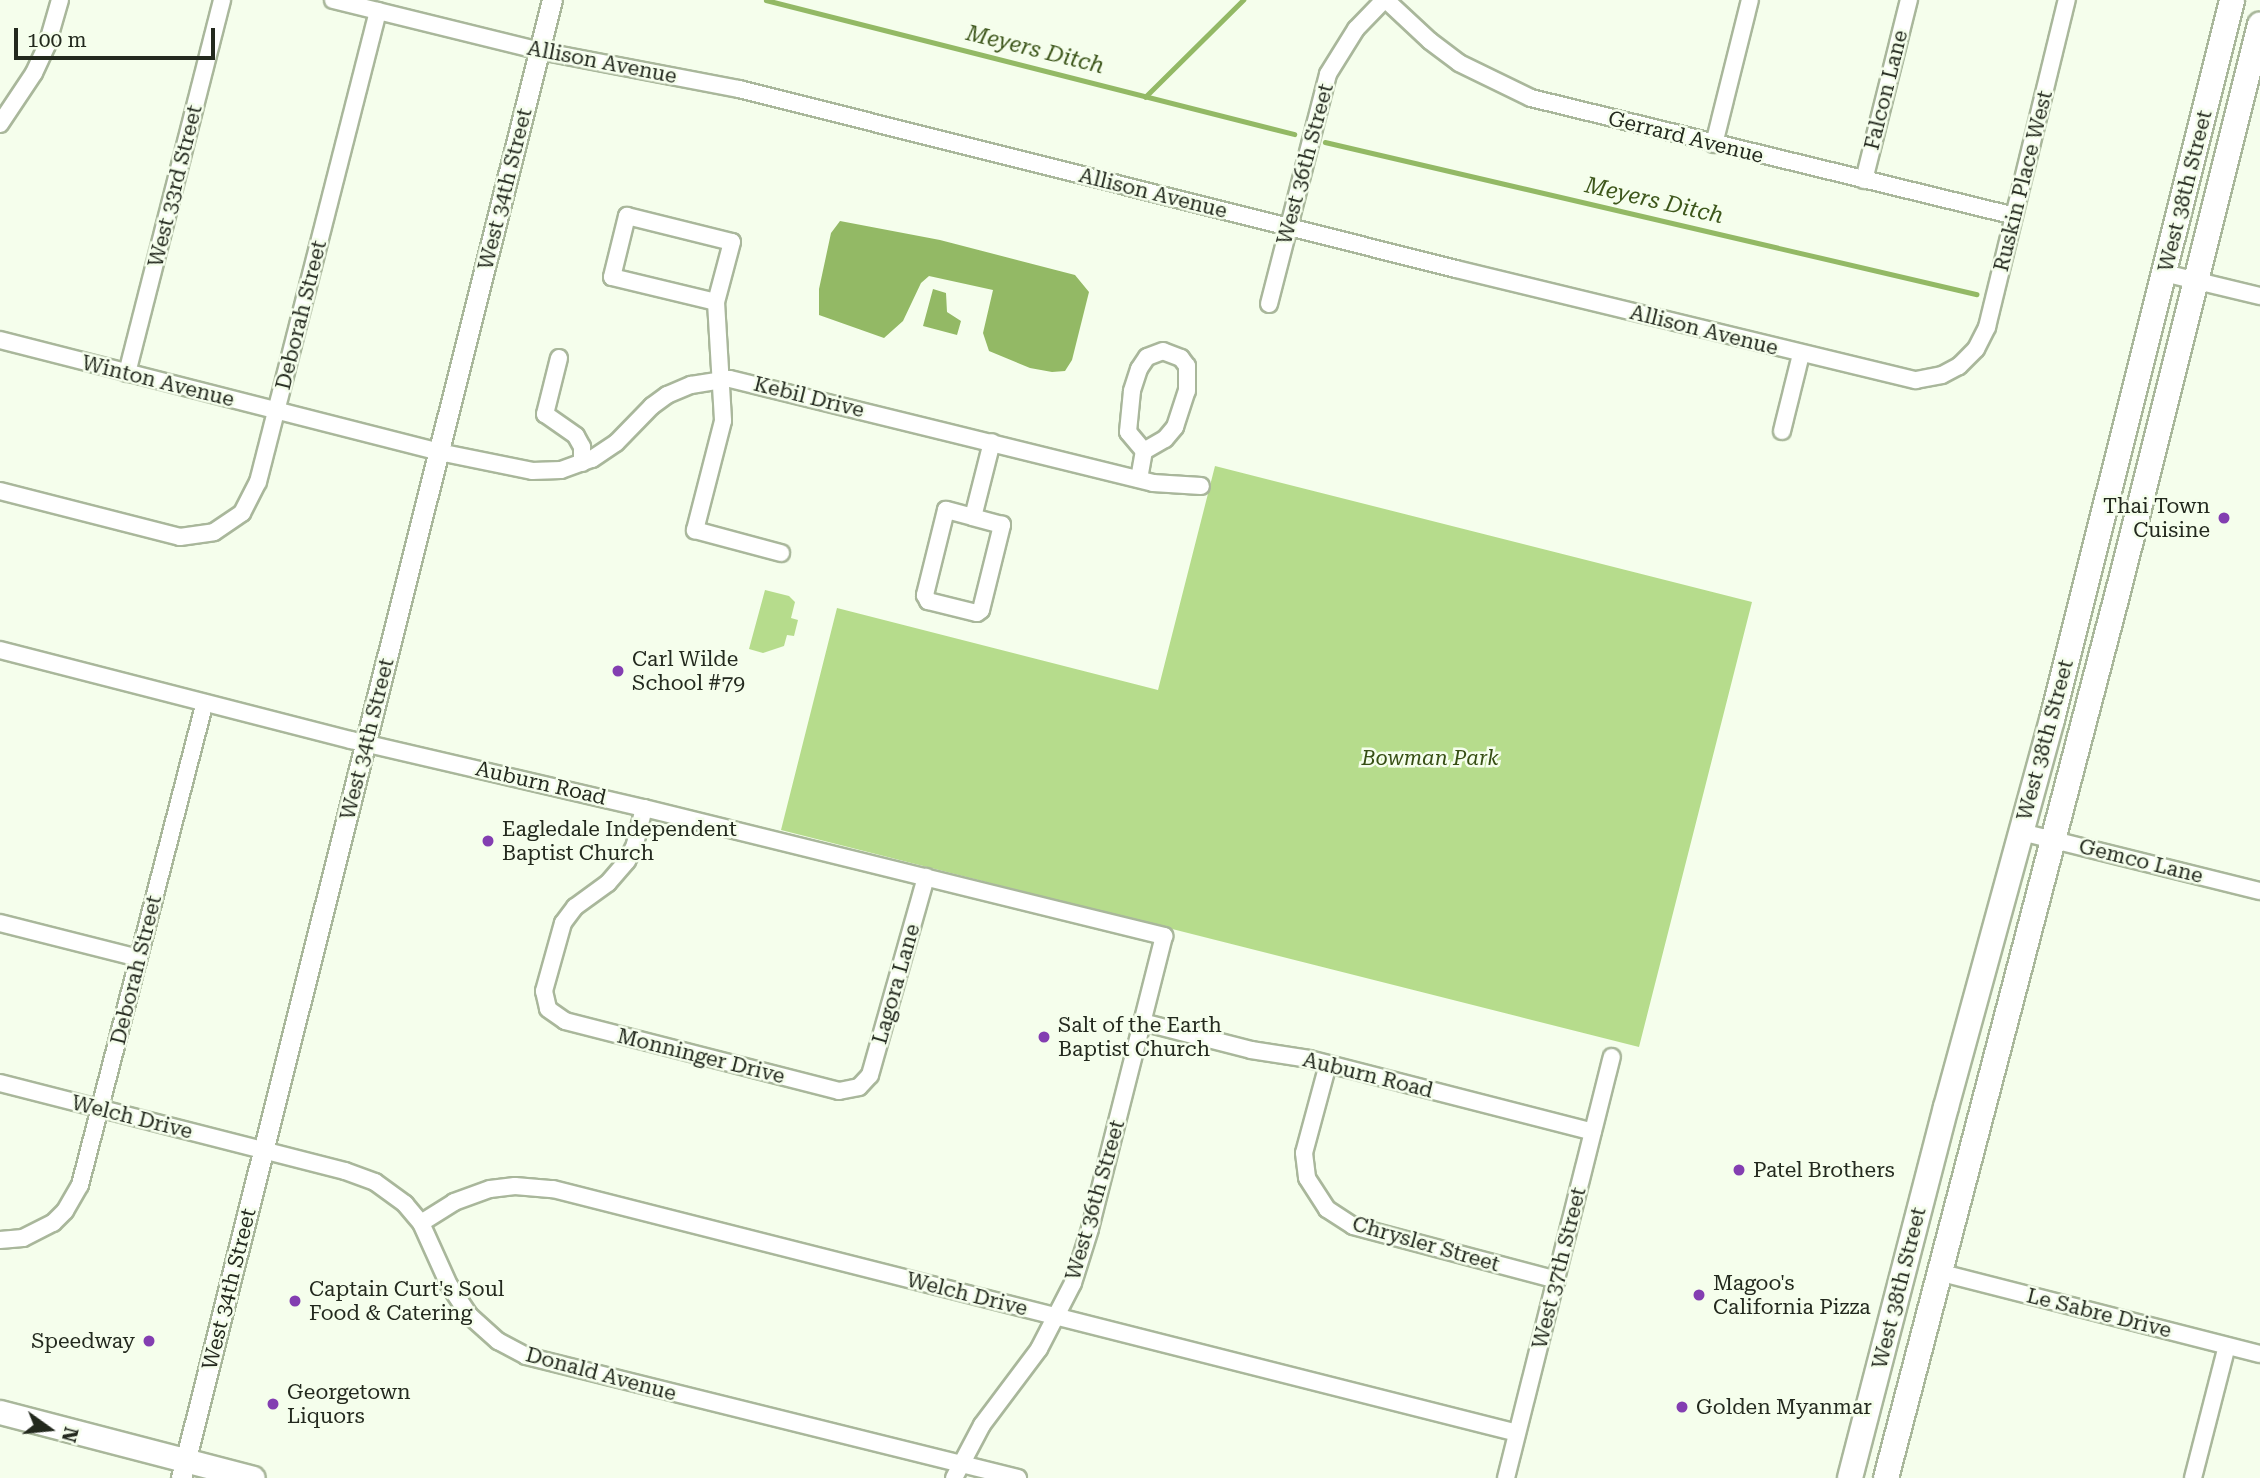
<!DOCTYPE html>
<html>
<head>
<meta charset="utf-8">
<style>
	body { margin:0 }
	#map { position:relative; width:2260px; height:1478px; overflow:hidden; background:#f5feec; font-family:"Roboto Serif",serif }
	div>[style] { position:absolute }
	.green>* { inset:0; background:#b6dc8c }
	.water>* { inset:0; background:#93b965 }
	.stream>* { height:4.5px; margin:-2.25px; padding:0 2.25px; transform-origin:2.25px; border-radius:2.25px; background:#93b965 }
	.roads { filter:drop-shadow(2px 0 #a9b79b) drop-shadow(-2px 0 #a9b79b) drop-shadow(0 2px #a9b79b) drop-shadow(0 -2px #a9b79b) }
	.minor>* { height:16px; margin:-8px; padding:0 8px; transform-origin:8px; border-radius:8px; background:#fff }
	.tertiary>* { height:19px; margin:-9.5px; padding:0 9.5px; transform-origin:9.5px; border-radius:9.5px; background:#fff }
	.secondary>* { height:23px; margin:-11.5px; padding:0 11.5px; transform-origin:11.5px; border-radius:11.5px; background:#fff }
	.primary>* { height:24px; margin:-12px; padding:0 12px; transform-origin:12px; border-radius:12px; background:#fff }
	.dots>* { width:19px; height:19px; translate:-50% -50%; box-sizing:border-box; border:4px solid #f5feec; border-radius:50% }
	span { translate:-50% -50%; white-space:nowrap; text-align:center; line-height:1.15; -webkit-text-stroke:5px #f5feec; paint-order:stroke }
	.street-label { font-size:21px; color:#23291e }
	.poi-label { font-size:21px; color:#23291e }
	.right { translate:-100% -50%; text-align:right }
	.left { translate:0 -50%; text-align:left }
	.park-label { font-size:21px; color:#364e13; font-style:italic }
	.water-label { font-size:23px; color:#3d561b; font-style:italic }
	.north { position:absolute; left:14px; top:1394px; width:70px; height:70px; -webkit-text-stroke:5px #f5feec; paint-order:stroke; rotate:105deg; font-size:19px; font-weight:700; line-height:28px; text-align:center; color:#23291e }
	.north::after { content:''; display:block; margin:auto; width:24px; height:32px; background:#23291e; clip-path:polygon(50% 0,100% 100%,50% 72%,0 100%) }
	.scale { position:absolute; left:14px; top:28px; width:201px; height:32px; box-sizing:border-box; border:4px solid #23291e; border-top:0; padding-left:9px; font-size:21px; line-height:24px; white-space:nowrap; color:#23291e; -webkit-text-stroke:5px #f5feec; paint-order:stroke }
</style>
</head>
<body>
<div id="map">
	<div class="green">
		<div style="clip-path:polygon(1215px 466px,1752px 602px,1639px 1047px,781px 830px,837px 608px,1158px 690px)"></div>
		<div style="clip-path:polygon(765px 590px,789px 596px,795px 602px,791px 618px,798px 620px,794px 636px,787px 635px,784px 646px,763px 653px,749px 649px)"></div>
	</div>
	<div class="water">
		<div style="clip-path:polygon(840px 221px,940px 240px,1075px 275px,1089px 292px,1072px 360px,1065px 371px,1052px 372px,1030px 368px,989px 351px,983px 333px,993px 290px,929px 276px,921px 283px,903px 321px,884px 338px,819px 315px,819px 289px,831px 233px)"></div>
		<div style="clip-path:polygon(933px 289px,946px 293px,947px 312px,961px 321px,957px 335px,923px 326px)"></div>
	</div>
	<div class="stream">
		<div style="left:766px;top:0;width:545px;rotate:14.24deg"></div>
		<div style="left:1145px;top:97px;width:138px;rotate:-44.7deg"></div>
		<div style="left:1325px;top:142px;width:669px;rotate:13.14deg"></div>
	</div>
	<div class="roads">
		<div class="minor">
			<div style="left:333px;top:0;width:213px;rotate:13.8deg"></div>
			<div style="left:540px;top:51px;width:203px;rotate:10.8deg"></div>
			<div style="left:739px;top:89px;width:739px;rotate:14.09deg"></div>
			<div style="left:1456px;top:269px;width:473px;rotate:13.6deg"></div>
			<div style="left:1916px;top:380px;width:26px;rotate:-11deg"></div>
			<div style="left:1942px;top:375px;width:19px;rotate:-28deg"></div>
			<div style="left:1959px;top:366px;width:24px;rotate:-45deg"></div>
			<div style="left:1976px;top:349px;width:25px;rotate:-63deg"></div>
			<div style="left:1987px;top:327px;width:337px;rotate:-76.3deg"></div>
			<div style="left:1386px;top:0;width:60px;rotate:43deg"></div>
			<div style="left:1430px;top:41px;width:36px;rotate:37deg"></div>
			<div style="left:1459px;top:63px;width:80px;rotate:25.9deg"></div>
			<div style="left:1531px;top:98px;width:497px;rotate:13.7deg"></div>
			<div style="left:0;top:124px;width:61px;rotate:-56.3deg"></div>
			<div style="left:34px;top:73px;width:31px;rotate:-65deg"></div>
			<div style="left:47px;top:45px;width:47px;rotate:-73.9deg"></div>
			<div style="left:1714px;top:144px;width:148px;rotate:-76deg"></div>
			<div style="left:1864px;top:180px;width:186px;rotate:-76deg"></div>
			<div style="left:627px;top:216px;width:108px;rotate:13.9deg"></div>
			<div style="left:732px;top:242px;width:62px;rotate:104.9deg"></div>
			<div style="left:716px;top:302px;width:107px;rotate:-166.5deg"></div>
			<div style="left:612px;top:277px;width:63px;rotate:-76.2deg"></div>
			<div style="left:2164px;top:273px;width:99px;rotate:13.5deg"></div>
			<div style="left:716px;top:302px;width:119px;rotate:86.6deg"></div>
			<div style="left:723px;top:421px;width:113px;rotate:104.4deg"></div>
			<div style="left:695px;top:530px;width:89px;rotate:15deg"></div>
			<div style="left:1269px;top:304px;width:237px;rotate:-75.6deg"></div>
			<div style="left:1328px;top:74px;width:53px;rotate:-58.1deg"></div>
			<div style="left:1356px;top:29px;width:40px;rotate:-46deg"></div>
			<div style="left:0;top:340px;width:453px;rotate:14.3deg"></div>
			<div style="left:439px;top:452px;width:95px;rotate:11.5deg"></div>
			<div style="left:532px;top:471px;width:29px;rotate:-2deg"></div>
			<div style="left:561px;top:470px;width:33px;rotate:-20deg"></div>
			<div style="left:592px;top:459px;width:29px;rotate:-34deg"></div>
			<div style="left:616px;top:443px;width:52px;rotate:-45.8deg"></div>
			<div style="left:652px;top:406px;width:19px;rotate:-36deg"></div>
			<div style="left:667px;top:395px;width:26px;rotate:-23deg"></div>
			<div style="left:691px;top:385px;width:39px;rotate:-9deg"></div>
			<div style="left:730px;top:379px;width:436px;rotate:13.8deg"></div>
			<div style="left:1153px;top:483px;width:48px;rotate:3.6deg"></div>
			<div style="left:559px;top:358px;width:58px;rotate:104deg"></div>
			<div style="left:545px;top:414px;width:38px;rotate:35deg"></div>
			<div style="left:576px;top:436px;width:13px;rotate:61deg"></div>
			<div style="left:582px;top:447px;width:16px;rotate:90deg"></div>
			<div style="left:127px;top:373px;width:385px;rotate:-75.7deg"></div>
			<div style="left:1782px;top:431px;width:79px;rotate:-76.1deg"></div>
			<div style="left:1139px;top:479px;width:28px;rotate:-80deg"></div>
			<div style="left:1144px;top:451px;width:24px;rotate:-30deg"></div>
			<div style="left:1165px;top:439px;width:16px;rotate:-50deg"></div>
			<div style="left:1175px;top:427px;width:38px;rotate:-72deg"></div>
			<div style="left:1187px;top:391px;width:25px;rotate:-90deg"></div>
			<div style="left:1187px;top:366px;width:10px;rotate:-127deg"></div>
			<div style="left:1181px;top:358px;width:19px;rotate:-159deg"></div>
			<div style="left:1163px;top:351px;width:17px;rotate:159deg"></div>
			<div style="left:1147px;top:357px;width:14px;rotate:124deg"></div>
			<div style="left:1139px;top:369px;width:23px;rotate:108deg"></div>
			<div style="left:1132px;top:391px;width:41px;rotate:95.6deg"></div>
			<div style="left:1128px;top:432px;width:25px;rotate:50deg"></div>
			<div style="left:0;top:491px;width:186px;rotate:14.3deg"></div>
			<div style="left:180px;top:537px;width:34px;rotate:-8deg"></div>
			<div style="left:214px;top:532px;width:34px;rotate:-34deg"></div>
			<div style="left:242px;top:513px;width:35px;rotate:-63deg"></div>
			<div style="left:258px;top:482px;width:486px;rotate:-75.7deg"></div>
			<div style="left:973px;top:517px;width:28px;rotate:-165deg"></div>
			<div style="left:946px;top:510px;width:88px;rotate:103.9deg"></div>
			<div style="left:925px;top:595px;width:7px;rotate:63deg"></div>
			<div style="left:928px;top:601px;width:50px;rotate:13.8deg"></div>
			<div style="left:977px;top:613px;width:5px;rotate:-37deg"></div>
			<div style="left:981px;top:610px;width:88px;rotate:-76.1deg"></div>
			<div style="left:1002px;top:525px;width:30px;rotate:-165deg"></div>
			<div style="left:973px;top:517px;width:77px;rotate:-75.8deg"></div>
			<div style="left:0;top:650px;width:362px;rotate:14.4deg"></div>
			<div style="left:351px;top:740px;width:301px;rotate:13.1deg"></div>
			<div style="left:644px;top:808px;width:536px;rotate:13.83deg"></div>
			<div style="left:1164px;top:936px;width:302px;rotate:104.2deg"></div>
			<div style="left:1090px;top:1229px;width:57px;rotate:107.5deg"></div>
			<div style="left:1073px;top:1283px;width:74px;rotate:117.3deg"></div>
			<div style="left:1039px;top:1349px;width:95px;rotate:126.9deg"></div>
			<div style="left:982px;top:1425px;width:60px;rotate:117.8deg"></div>
			<div style="left:644px;top:808px;width:38px;rotate:104deg"></div>
			<div style="left:635px;top:845px;width:18px;rotate:117deg"></div>
			<div style="left:627px;top:861px;width:29px;rotate:131deg"></div>
			<div style="left:608px;top:883px;width:41px;rotate:144deg"></div>
			<div style="left:575px;top:907px;width:20px;rotate:127deg"></div>
			<div style="left:563px;top:923px;width:71px;rotate:105.6deg"></div>
			<div style="left:544px;top:991px;width:18px;rotate:77deg"></div>
			<div style="left:548px;top:1009px;width:21px;rotate:35deg"></div>
			<div style="left:565px;top:1021px;width:283px;rotate:14.3deg"></div>
			<div style="left:839px;top:1091px;width:20px;rotate:-11deg"></div>
			<div style="left:859px;top:1087px;width:16px;rotate:-47deg"></div>
			<div style="left:870px;top:1075px;width:206px;rotate:-74.2deg"></div>
			<div style="left:2021px;top:832px;width:246px;rotate:13.9deg"></div>
			<div style="left:0;top:923px;width:142px;rotate:14.2deg"></div>
			<div style="left:1142px;top:1022px;width:113px;rotate:14.4deg"></div>
			<div style="left:1251px;top:1050px;width:59px;rotate:8.8deg"></div>
			<div style="left:1309px;top:1059px;width:293px;rotate:14.4deg"></div>
			<div style="left:1328px;top:1064px;width:92px;rotate:105.1deg"></div>
			<div style="left:1304px;top:1153px;width:25px;rotate:83deg"></div>
			<div style="left:1307px;top:1178px;width:37px;rotate:57deg"></div>
			<div style="left:1327px;top:1209px;width:31px;rotate:33deg"></div>
			<div style="left:1353px;top:1226px;width:211px;rotate:14.8deg"></div>
			<div style="left:0;top:1083px;width:356px;rotate:14.3deg"></div>
			<div style="left:345px;top:1171px;width:32px;rotate:20deg"></div>
			<div style="left:375px;top:1182px;width:37px;rotate:36deg"></div>
			<div style="left:405px;top:1204px;width:25px;rotate:50deg"></div>
			<div style="left:421px;top:1223px;width:68px;rotate:65.7deg"></div>
			<div style="left:449px;top:1285px;width:37px;rotate:56deg"></div>
			<div style="left:470px;top:1316px;width:38px;rotate:42deg"></div>
			<div style="left:498px;top:1341px;width:32px;rotate:28deg"></div>
			<div style="left:526px;top:1356px;width:507px;rotate:13.93deg"></div>
			<div style="left:421px;top:1223px;width:39px;rotate:-32deg"></div>
			<div style="left:454px;top:1202px;width:38px;rotate:-20deg"></div>
			<div style="left:490px;top:1189px;width:25px;rotate:-7deg"></div>
			<div style="left:515px;top:1186px;width:38px;rotate:5deg"></div>
			<div style="left:553px;top:1189px;width:994px;rotate:14.2deg"></div>
			<div style="left:0;top:1240px;width:23px;rotate:-5deg"></div>
			<div style="left:23px;top:1238px;width:34px;rotate:-27deg"></div>
			<div style="left:53px;top:1223px;width:17px;rotate:-45deg"></div>
			<div style="left:65px;top:1211px;width:30px;rotate:-60deg"></div>
			<div style="left:80px;top:1185px;width:498px;rotate:-75.5deg"></div>
			<div style="left:1938px;top:1272px;width:332px;rotate:14.3deg"></div>
			<div style="left:1506px;top:1478px;width:434px;rotate:-75.9deg"></div>
			<div style="left:2193px;top:1478px;width:136px;rotate:-75.6deg"></div>
		</div>
		<div class="tertiary">
			<div style="left:181px;top:1478px;width:1524px;rotate:-75.91deg"></div>
		</div>
		<div class="secondary">
			<div style="left:0;top:1412px;width:261px;rotate:14.6deg"></div>
		</div>
		<div class="primary">
			<div style="left:1850px;top:1478px;width:383px;rotate:-75.5deg"></div>
			<div style="left:1946px;top:1107px;width:401px;rotate:-74.7deg"></div>
			<div style="left:2052px;top:720px;width:742px;rotate:-75.96deg"></div>
			<div style="left:1886px;top:1478px;width:916px;rotate:-75.33deg"></div>
			<div style="left:2118px;top:592px;width:585px;rotate:-75.94deg"></div>
		</div>
	</div>
	<div class="dots">
		<div style="left:2224px;top:518px;background:#833eb1"></div>
		<div style="left:618px;top:671px;background:#833eb1"></div>
		<div style="left:488px;top:841px;background:#833eb1"></div>
		<div style="left:1044px;top:1037px;background:#833eb1"></div>
		<div style="left:1739px;top:1170px;background:#833eb1"></div>
		<div style="left:1699px;top:1295px;background:#833eb1"></div>
		<div style="left:295px;top:1301px;background:#833eb1"></div>
		<div style="left:149px;top:1341px;background:#833eb1"></div>
		<div style="left:273px;top:1404px;background:#833eb1"></div>
		<div style="left:1682px;top:1407px;background:#833eb1"></div>
	</div>
	<div class="street-label">
		<span style="left:602px;top:62px;rotate:11deg">Allison Avenue</span>
		<span style="left:1886px;top:90px;rotate:-76deg">Falcon Lane</span>
		<span style="left:1686px;top:137px;rotate:14deg">Gerrard Avenue</span>
		<span style="left:1305px;top:164px;rotate:-75deg">West 36th Street</span>
		<span style="left:2023px;top:181px;rotate:-76deg">Ruskin Place West</span>
		<span style="left:175px;top:186px;rotate:-76deg">West 33rd Street</span>
		<span style="left:505px;top:189px;rotate:-76deg">West 34th Street</span>
		<span style="left:2185px;top:191px;rotate:-76deg">West 38th Street</span>
		<span style="left:1153px;top:193px;rotate:14deg">Allison Avenue</span>
		<span style="left:301px;top:315px;rotate:-76deg">Deborah Street</span>
		<span style="left:1704px;top:330px;rotate:14deg">Allison Avenue</span>
		<span style="left:158px;top:381px;rotate:14deg">Winton Avenue</span>
		<span style="left:809px;top:397px;rotate:14deg">Kebil Drive</span>
		<span style="left:367px;top:739px;rotate:-76deg">West 34th Street</span>
		<span style="left:2045px;top:740px;rotate:-75deg">West 38th Street</span>
		<span style="left:541px;top:783px;rotate:13deg">Auburn Road</span>
		<span style="left:2141px;top:861px;rotate:14deg">Gemco Lane</span>
		<span style="left:136px;top:970px;rotate:-76deg">Deborah Street</span>
		<span style="left:896px;top:984px;rotate:-74deg">Lagora Lane</span>
		<span style="left:701px;top:1056px;rotate:14deg">Monninger Drive</span>
		<span style="left:1368px;top:1075px;rotate:14deg">Auburn Road</span>
		<span style="left:132px;top:1117px;rotate:14deg">Welch Drive</span>
		<span style="left:1095px;top:1200px;rotate:-74deg">West 36th Street</span>
		<span style="left:1426px;top:1244px;rotate:16deg">Chrysler Street</span>
		<span style="left:1559px;top:1268px;rotate:-76deg">West 37th Street</span>
		<span style="left:1899px;top:1288px;rotate:-76deg">West 38th Street</span>
		<span style="left:229px;top:1289px;rotate:-76deg">West 34th Street</span>
		<span style="left:967px;top:1294px;rotate:14deg">Welch Drive</span>
		<span style="left:2099px;top:1313px;rotate:14deg">Le Sabre Drive</span>
		<span style="left:601px;top:1374px;rotate:15deg">Donald Avenue</span>
	</div>
	<div class="poi-label">
		<span class="right" style="left:2210px;top:518px">Thai Town<br>Cuisine</span>
		<span class="left" style="left:632px;top:671px">Carl Wilde<br>School #79</span>
		<span class="left" style="left:502px;top:841px">Eagledale Independent<br>Baptist Church</span>
		<span class="left" style="left:1058px;top:1037px">Salt of the Earth<br>Baptist Church</span>
		<span class="left" style="left:1753px;top:1170px">Patel Brothers</span>
		<span class="left" style="left:1713px;top:1295px">Magoo's<br>California Pizza</span>
		<span class="left" style="left:309px;top:1301px">Captain Curt's Soul<br>Food &amp; Catering</span>
		<span class="right" style="left:135px;top:1341px">Speedway</span>
		<span class="left" style="left:287px;top:1404px">Georgetown<br>Liquors</span>
		<span class="left" style="left:1696px;top:1407px">Golden Myanmar</span>
	</div>
	<div class="park-label">
		<span style="left:1430px;top:758px">Bowman Park</span>
	</div>
	<div class="water-label">
		<span style="left:1035px;top:50px;rotate:14deg">Meyers Ditch</span>
		<span style="left:1654px;top:201px;rotate:13deg">Meyers Ditch</span>
	</div>
	<div class="north">N</div>
	<div class="scale">100 m</div>
</div>
</body>
</html>
